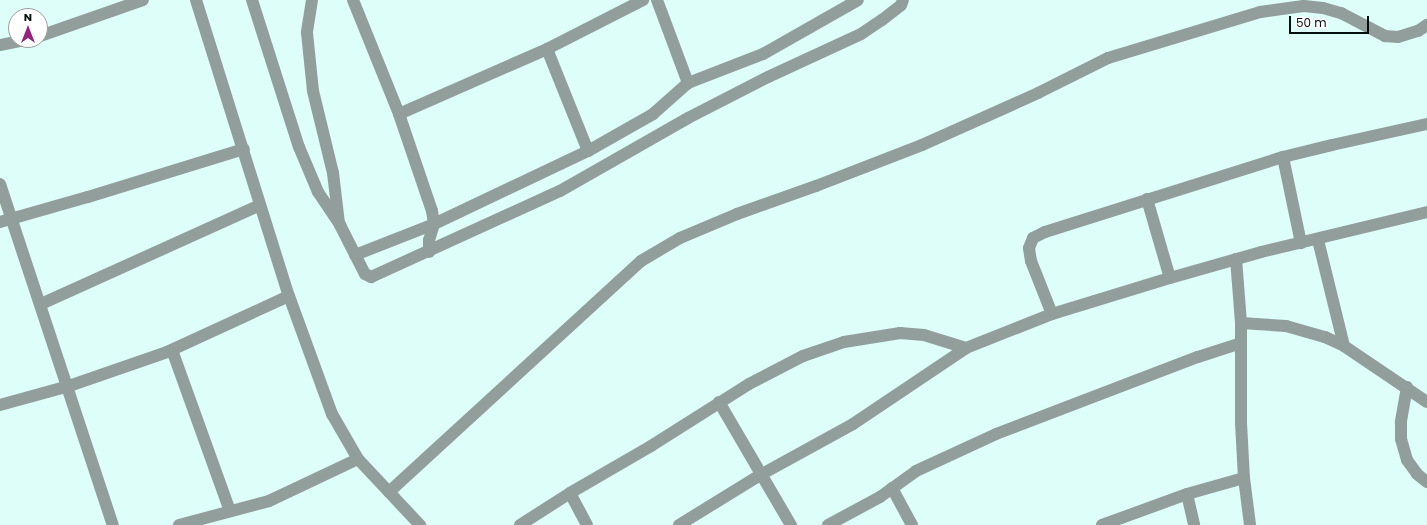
<!DOCTYPE html>
<html>
<head>
<meta charset="utf-8">
<style>
	body { margin:0 }
	#map { position:relative; width:1427px; height:525px; overflow:hidden; background:#ddfef9; font-family:Poppins,sans-serif }
	div>[style] { position:absolute }
	.minor>* { height:12px; margin:-6px; padding:0 6px; transform-origin:6px; border-radius:6px; background:#919e9c }
	span { translate:-50% -50%; white-space:nowrap; text-align:center; line-height:1.15; -webkit-text-stroke:4px #fff; paint-order:stroke }
	.north { position:absolute; left:8px; top:8px; width:40px; height:40px; box-sizing:border-box; background:#fff; border:1px solid #9b9f9e; border-radius:50%; rotate:0deg; font-size:11px; font-weight:700; line-height:16px; text-align:center; color:#040f0d }
	.north::after { content:''; display:block; margin:auto; width:14px; height:18px; background:#952280; clip-path:polygon(50% 0,100% 100%,50% 72%,0 100%) }
	.scale { position:absolute; left:1289px; top:16px; width:80px; height:18px; box-sizing:border-box; border:2px solid #040f0d; border-top:0; padding-left:5px; font-size:12px; line-height:14px; white-space:nowrap; color:#040f0d; -webkit-text-stroke:3px #fff; paint-order:stroke }
</style>
</head>
<body>
<div id="map">
	<div class="minor">
		<div style="left:196px;top:0;width:310px;rotate:72.6deg"></div>
		<div style="left:289px;top:296px;width:126px;rotate:70deg"></div>
		<div style="left:332px;top:414px;width:52px;rotate:60deg"></div>
		<div style="left:358px;top:459px;width:91px;rotate:46.8deg"></div>
		<div style="left:252px;top:0;width:154px;rotate:72.3deg"></div>
		<div style="left:299px;top:147px;width:49px;rotate:67.1deg"></div>
		<div style="left:318px;top:192px;width:40px;rotate:56deg"></div>
		<div style="left:340px;top:225px;width:55px;rotate:63deg"></div>
		<div style="left:365px;top:274px;width:7px;rotate:27deg"></div>
		<div style="left:371px;top:277px;width:208px;rotate:-24.5deg"></div>
		<div style="left:560px;top:191px;width:147px;rotate:-29.7deg"></div>
		<div style="left:688px;top:118px;width:90px;rotate:-27.1deg"></div>
		<div style="left:768px;top:77px;width:102px;rotate:-24.8deg"></div>
		<div style="left:861px;top:34px;width:25px;rotate:-34deg"></div>
		<div style="left:882px;top:20px;width:24px;rotate:-38deg"></div>
		<div style="left:901px;top:5px;width:5px;rotate:-68deg"></div>
		<div style="left:312px;top:0;width:33px;rotate:99deg"></div>
		<div style="left:307px;top:33px;width:58px;rotate:84.1deg"></div>
		<div style="left:313px;top:91px;width:84px;rotate:76.3deg"></div>
		<div style="left:333px;top:173px;width:50px;rotate:83.2deg"></div>
		<div style="left:353px;top:0;width:123px;rotate:68deg"></div>
		<div style="left:399px;top:114px;width:102px;rotate:71.2deg"></div>
		<div style="left:432px;top:211px;width:13px;rotate:81deg"></div>
		<div style="left:434px;top:224px;width:17px;rotate:107deg"></div>
		<div style="left:429px;top:240px;width:12px;rotate:90deg"></div>
		<div style="left:657px;top:0;width:89px;rotate:69.5deg"></div>
		<div style="left:40px;top:36px;width:109px;rotate:-19.3deg"></div>
		<div style="left:0;top:45px;width:25px;rotate:-11deg"></div>
		<div style="left:547px;top:49px;width:110px;rotate:68.1deg"></div>
		<div style="left:399px;top:114px;width:162px;rotate:-23.7deg"></div>
		<div style="left:547px;top:49px;width:108px;rotate:-27deg"></div>
		<div style="left:1283px;top:157px;width:88px;rotate:78.2deg"></div>
		<div style="left:0;top:184px;width:359px;rotate:71.7deg"></div>
		<div style="left:1147px;top:199px;width:82px;rotate:73.8deg"></div>
		<div style="left:0;top:222px;width:91px;rotate:-15.9deg"></div>
		<div style="left:88px;top:197px;width:163px;rotate:-17.1deg"></div>
		<div style="left:1318px;top:240px;width:109px;rotate:76.2deg"></div>
		<div style="left:355px;top:255px;width:85px;rotate:-21.4deg"></div>
		<div style="left:434px;top:224px;width:170px;rotate:-25.4deg"></div>
		<div style="left:588px;top:151px;width:75px;rotate:-29.6deg"></div>
		<div style="left:653px;top:114px;width:47px;rotate:-41.5deg"></div>
		<div style="left:688px;top:83px;width:80px;rotate:-21.1deg"></div>
		<div style="left:763px;top:54px;width:109px;rotate:-29.6deg"></div>
		<div style="left:1236px;top:259px;width:64px;rotate:85.5deg"></div>
		<div style="left:1241px;top:323px;width:100px;rotate:90deg"></div>
		<div style="left:1241px;top:423px;width:55px;rotate:86.9deg"></div>
		<div style="left:1244px;top:478px;width:47px;rotate:82.7deg"></div>
		<div style="left:41px;top:304px;width:240px;rotate:-24.3deg"></div>
		<div style="left:1052px;top:314px;width:57px;rotate:-111.6deg"></div>
		<div style="left:1031px;top:261px;width:13px;rotate:-99deg"></div>
		<div style="left:1029px;top:248px;width:11px;rotate:-68deg"></div>
		<div style="left:1033px;top:238px;width:13px;rotate:-27deg"></div>
		<div style="left:1045px;top:232px;width:250px;rotate:-17.5deg"></div>
		<div style="left:1283px;top:157px;width:50px;rotate:-13.8deg"></div>
		<div style="left:1332px;top:145px;width:97px;rotate:-12.5deg"></div>
		<div style="left:1241px;top:323px;width:45px;rotate:3.8deg"></div>
		<div style="left:1286px;top:326px;width:41px;rotate:15.8deg"></div>
		<div style="left:1325px;top:337px;width:21px;rotate:25deg"></div>
		<div style="left:1344px;top:346px;width:100px;rotate:34deg"></div>
		<div style="left:172px;top:350px;width:171px;rotate:70.2deg"></div>
		<div style="left:1407px;top:387px;width:36px;rotate:100deg"></div>
		<div style="left:1401px;top:422px;width:17px;rotate:90deg"></div>
		<div style="left:1401px;top:439px;width:22px;rotate:74deg"></div>
		<div style="left:1407px;top:460px;width:17px;rotate:54deg"></div>
		<div style="left:1417px;top:474px;width:13px;rotate:39deg"></div>
		<div style="left:719px;top:402px;width:143px;rotate:59.7deg"></div>
		<div style="left:0;top:405px;width:72px;rotate:-15.4deg"></div>
		<div style="left:69px;top:386px;width:104px;rotate:-19.1deg"></div>
		<div style="left:167px;top:352px;width:134px;rotate:-24.7deg"></div>
		<div style="left:892px;top:488px;width:42px;rotate:61.6deg"></div>
		<div style="left:389px;top:492px;width:342px;rotate:-42.5deg"></div>
		<div style="left:641px;top:261px;width:45px;rotate:-30.5deg"></div>
		<div style="left:680px;top:238px;width:62px;rotate:-22.8deg"></div>
		<div style="left:737px;top:214px;width:84px;rotate:-19.5deg"></div>
		<div style="left:816px;top:186px;width:114px;rotate:-21.1deg"></div>
		<div style="left:922px;top:145px;width:127px;rotate:-24.1deg"></div>
		<div style="left:1038px;top:93px;width:78px;rotate:-26.6deg"></div>
		<div style="left:1108px;top:58px;width:159px;rotate:-16.8deg"></div>
		<div style="left:1260px;top:12px;width:44px;rotate:-7.8deg"></div>
		<div style="left:1304px;top:6px;width:19px;rotate:6deg"></div>
		<div style="left:1323px;top:8px;width:19px;rotate:16deg"></div>
		<div style="left:1341px;top:13px;width:50px;rotate:27.6deg"></div>
		<div style="left:1385px;top:36px;width:13px;rotate:4deg"></div>
		<div style="left:1398px;top:37px;width:21px;rotate:-17deg"></div>
		<div style="left:1418px;top:31px;width:11px;rotate:-34deg"></div>
		<div style="left:570px;top:493px;width:36px;rotate:62deg"></div>
		<div style="left:1187px;top:494px;width:32px;rotate:77deg"></div>
		<div style="left:179px;top:525px;width:93px;rotate:-14.9deg"></div>
		<div style="left:269px;top:501px;width:98px;rotate:-25.3deg"></div>
		<div style="left:520px;top:525px;width:59px;rotate:-32.6deg"></div>
		<div style="left:570px;top:493px;width:94px;rotate:-30.1deg"></div>
		<div style="left:651px;top:446px;width:116px;rotate:-32.3deg"></div>
		<div style="left:749px;top:384px;width:61px;rotate:-27.4deg"></div>
		<div style="left:803px;top:356px;width:43px;rotate:-18.9deg"></div>
		<div style="left:844px;top:342px;width:57px;rotate:-9.1deg"></div>
		<div style="left:900px;top:333px;width:24px;rotate:5deg"></div>
		<div style="left:924px;top:335px;width:44px;rotate:17.2deg"></div>
		<div style="left:679px;top:525px;width:97px;rotate:-31.6deg"></div>
		<div style="left:762px;top:474px;width:104px;rotate:-28.8deg"></div>
		<div style="left:853px;top:424px;width:136px;rotate:-33.9deg"></div>
		<div style="left:966px;top:348px;width:92px;rotate:-21.6deg"></div>
		<div style="left:1052px;top:314px;width:123px;rotate:-17deg"></div>
		<div style="left:1170px;top:278px;width:95px;rotate:-15.9deg"></div>
		<div style="left:1261px;top:252px;width:171px;rotate:-13.5deg"></div>
		<div style="left:828px;top:525px;width:59px;rotate:-28.3deg"></div>
		<div style="left:880px;top:497px;width:44px;rotate:-35.8deg"></div>
		<div style="left:916px;top:471px;width:88px;rotate:-24.8deg"></div>
		<div style="left:996px;top:434px;width:216px;rotate:-20.9deg"></div>
		<div style="left:1198px;top:357px;width:45px;rotate:-18deg"></div>
		<div style="left:1102px;top:525px;width:90px;rotate:-20deg"></div>
		<div style="left:1187px;top:494px;width:59px;rotate:-15.7deg"></div>
	</div>
	<div class="north">N</div>
	<div class="scale">50 m</div>
</div>
</body>
</html>
